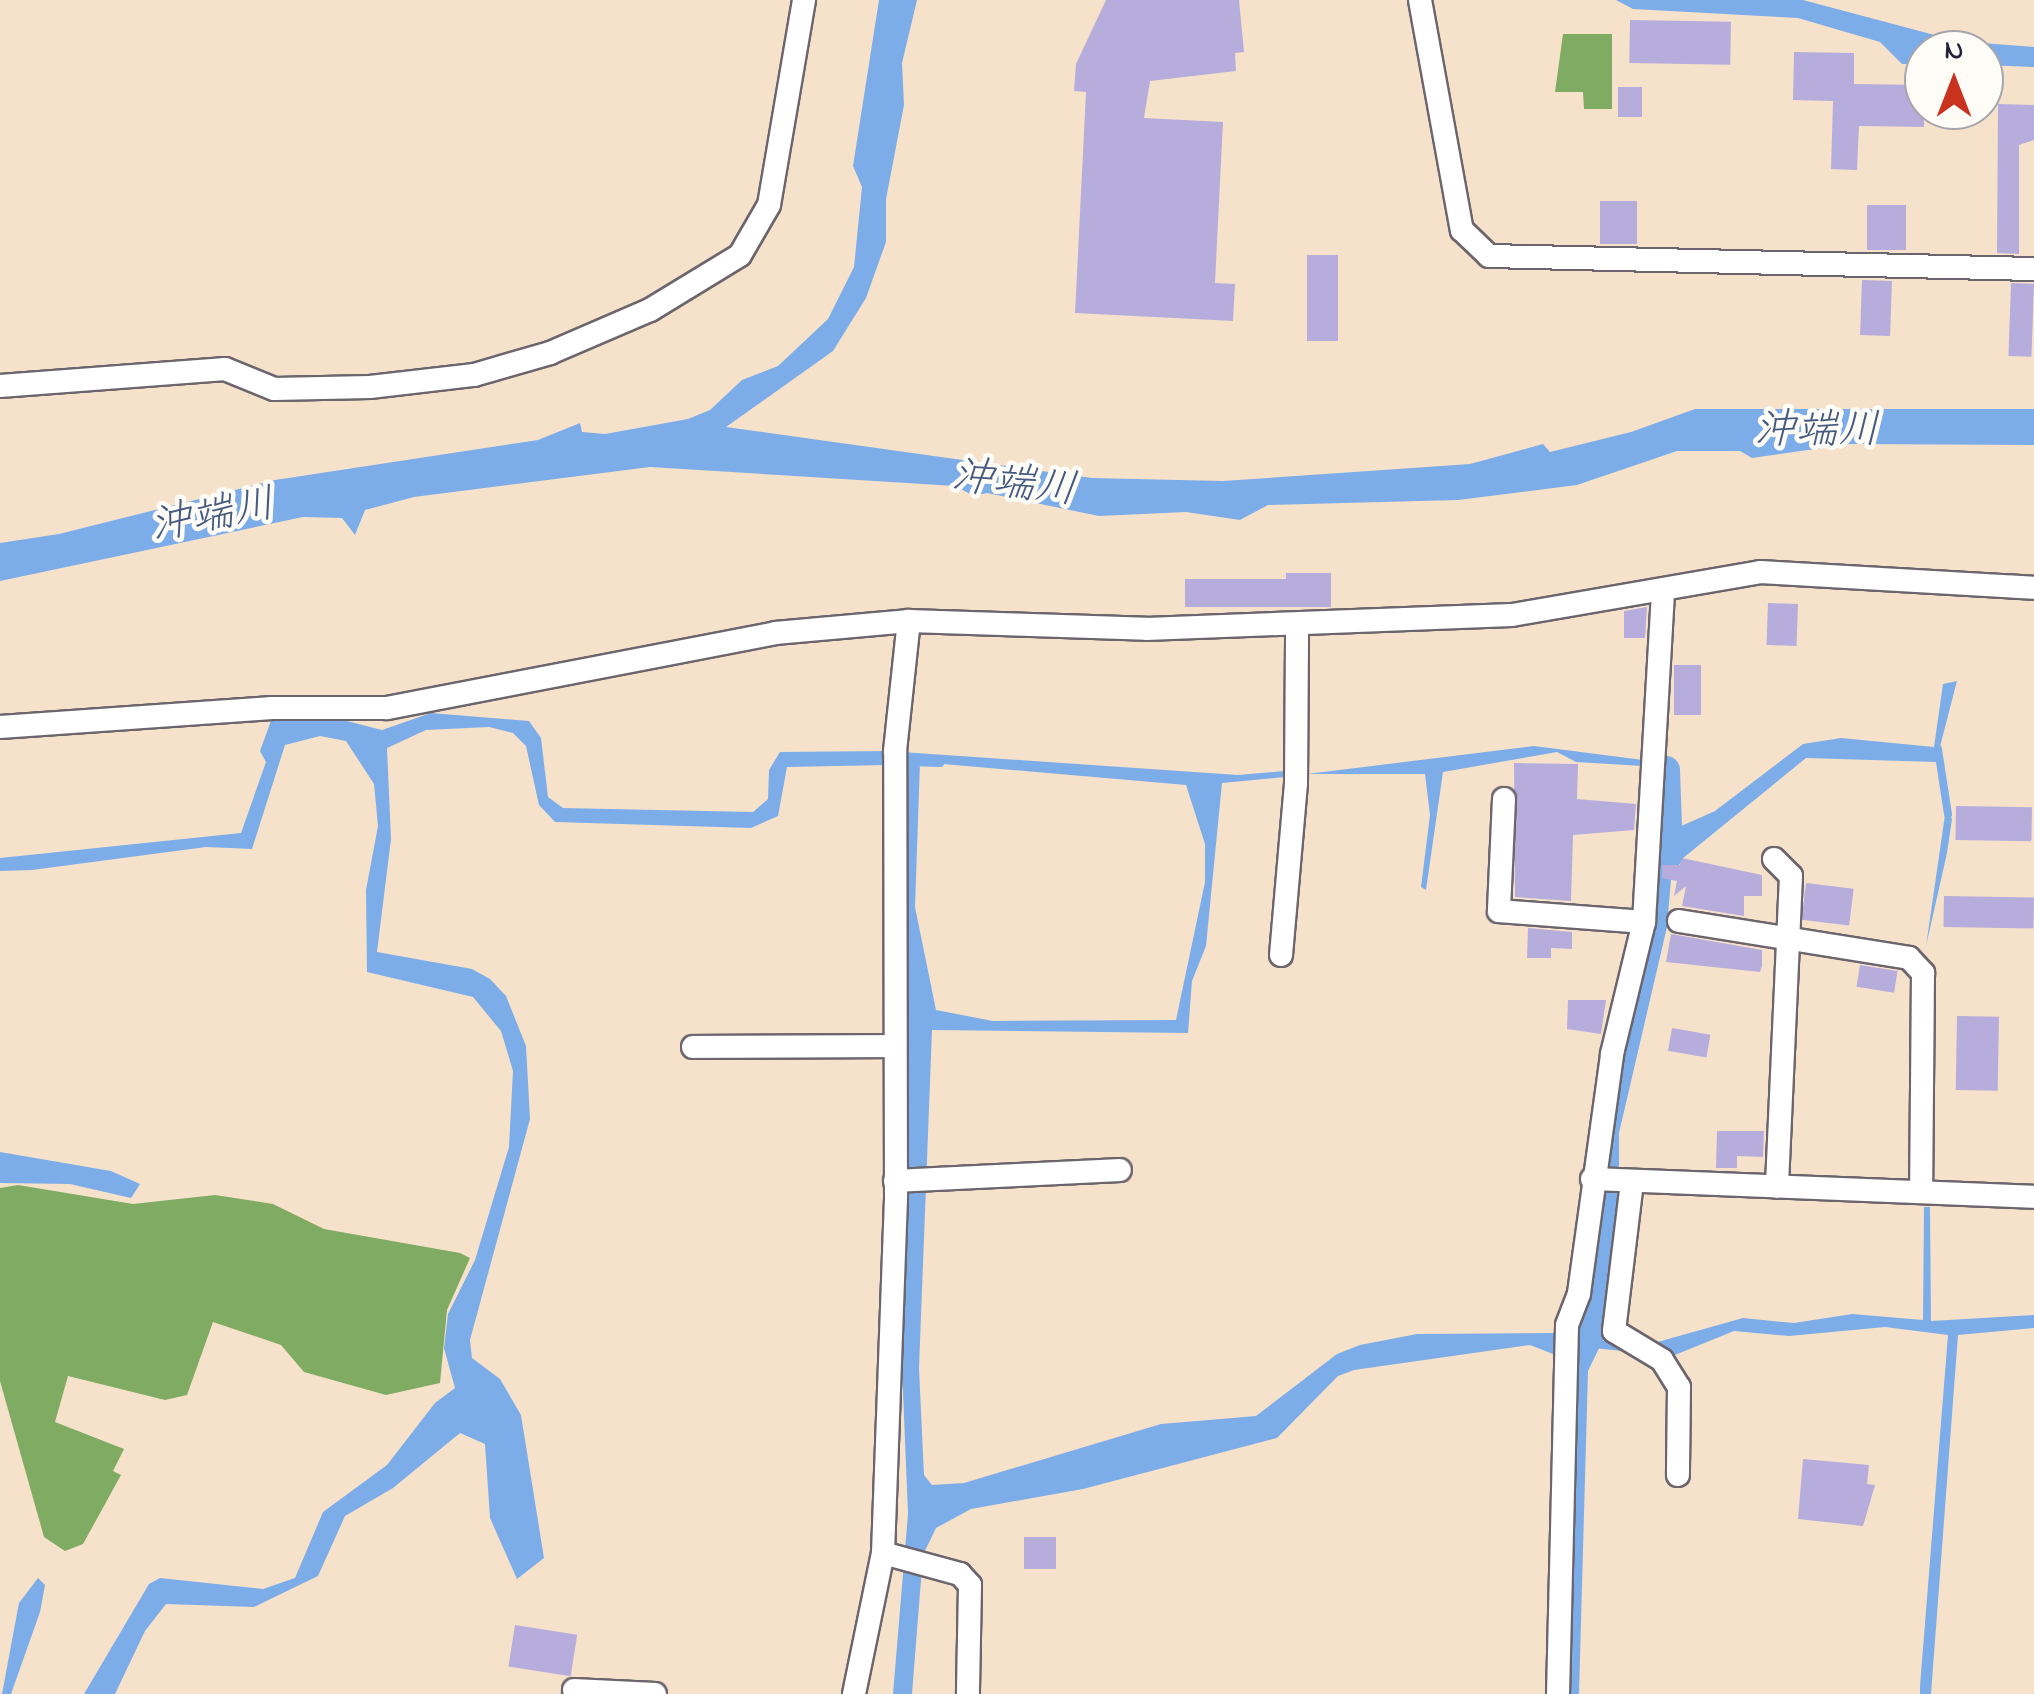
<!DOCTYPE html>
<html>
<head>
<meta charset="utf-8">
<style>
	body { margin:0 }
	#map { position:relative; width:2034px; height:1694px; overflow:hidden; background:#f6e2cb; font-family:"Indie Flower","Klee One",sans-serif }
	div>[style] { position:absolute }
	.forest>* { inset:0; background:#7fab62 }
	.water>* { inset:0; background:#7dade8 }
	.stream>* { height:8px; margin:-4px; padding:0 4px; transform-origin:4px; border-radius:4px; background:#7dade8 }
	.canal>* { height:28px; margin:-14px; padding:0 14px; transform-origin:14px; border-radius:14px; background:#7dade8 }
	.building>* { inset:0; background:#b7addc; transform-origin:0 0 }
	.roads { filter:drop-shadow(2px 0 #6c656d) drop-shadow(-2px 0 #6c656d) drop-shadow(0 2px #6c656d) drop-shadow(0 -2px #6c656d) }
	.minor>* { height:22px; margin:-11px; padding:0 11px; transform-origin:11px; border-radius:11px; background:#fff }
	span { translate:-50% -50%; white-space:nowrap; text-align:center; line-height:1.15; -webkit-text-stroke:9px #fdfcf7; paint-order:stroke }
	.water-label { font-size:42px; color:#465a80; font-style:italic }
	.north { position:absolute; left:1904px; top:30px; width:100px; height:100px; box-sizing:border-box; background:#fdfcf7; border:2px solid #a5a5ac; border-radius:50%; rotate:0deg; font-size:28px; font-weight:700; line-height:40px; text-align:center; color:#22223b }
	.north::after { content:''; display:block; margin:auto; width:35px; height:45px; background:#c8321e; clip-path:polygon(50% 0,100% 100%,50% 72%,0 100%) }
</style>
</head>
<body>
<div id="map">
	<div class="forest">
		<div style="clip-path:polygon(1563px 34px,1612px 34px,1612px 109px,1584px 109px,1583px 92px,1555px 92px)"></div>
		<div style="clip-path:polygon(18px 1185px,133px 1204px,215px 1195px,273px 1204px,324px 1229px,460px 1253px,470px 1258px,447px 1310px,440px 1383px,386px 1395px,304px 1372px,281px 1345px,213px 1322px,187px 1395px,165px 1400px,68px 1376px,55px 1422px,124px 1449px,113px 1471px,121px 1475px,83px 1544px,65px 1551px,44px 1537px,0 1381px,0 1188px)"></div>
	</div>
	<div class="water">
		<div style="clip-path:polygon(879px 0,917px 0,902px 63px,904px 105px,886px 199px,886px 242px,866px 298px,833px 351px,726px 427px,1092px 478px,1223px 481px,1470px 464px,1543px 444px,1550px 452px,1631px 432px,1695px 409px,2034px 409px,2034px 445px,1850px 444px,1752px 458px,1740px 451px,1677px 451px,1577px 485px,1458px 500px,1268px 505px,1240px 520px,1186px 512px,1099px 516px,987px 493px,974px 496px,955px 486px,650px 467px,414px 497px,365px 510px,355px 535px,342px 518px,303px 517px,0 581px,0 543px,59px 534px,275px 480px,538px 440px,580px 423px,582px 432px,605px 434px,688px 419px,710px 410px,742px 380px,778px 366px,828px 319px,854px 267px,862px 187px,853px 166px)"></div>
		<div style="clip-path:polygon(1616px 0,1803px 0,1957px 41px,2034px 47px,2034px 67px,1984px 65px,1984px 50px,1924px 50px,1924px 64px,1902px 64px,1880px 42px,1798px 18px,1633px 9px)"></div>
		<div style="clip-path:polygon(1957px 681px,1936px 762px,1806px 758px,1672px 867px,1667px 927px,1619px 1133px,1619px 1230px,1604px 1338px,1588px 1371px,1579px 1694px,1567px 1694px,1575px 1333px,1606px 1191px,1615px 1088px,1659px 836px,1715px 811px,1803px 744px,1841px 738px,1934px 747px,1943px 684px)"></div>
		<div style="clip-path:polygon(431px 713px,529px 721px,541px 738px,548px 797px,563px 808px,753px 812px,768px 799px,769px 770px,780px 752px,888px 751px,887px 765px,787px 767px,778px 816px,751px 828px,555px 822px,539px 805px,526px 746px,513px 733px,489px 727px,426px 730px,387px 748px,391px 839px,377px 952px,472px 969px,490px 979px,506px 996px,526px 1046px,530px 1119px,470px 1340px,472px 1358px,500px 1379px,521px 1415px,544px 1558px,517px 1579px,490px 1518px,485px 1444px,460px 1433px,393px 1488px,345px 1516px,318px 1576px,254px 1607px,166px 1604px,145px 1631px,115px 1694px,84px 1694px,149px 1584px,160px 1578px,263px 1589px,295px 1578px,323px 1512px,387px 1465px,435px 1403px,455px 1388px,444px 1348px,448px 1314px,475px 1260px,509px 1147px,513px 1071px,501px 1031px,473px 997px,367px 972px,366px 890px,378px 826px,374px 784px,346px 741px,320px 736px,285px 745px,252px 849px,206px 847px,32px 870px,0 871px,0 858px,241px 833px,266px 762px,260px 751px,272px 718px,331px 717px,382px 730px)"></div>
		<div style="clip-path:polygon(1534px 746px,1643px 760px,1643px 766px,1576px 762px,1557px 752px,1443px 772px,1426px 890px,1421px 887px,1430px 815px,1425px 774px,1307px 774px)"></div>
		<div style="clip-path:polygon(evenodd,902px 752px,1238px 775px,1285px 771px,1285px 777px,1222px 783px,1206px 946px,1192px 981px,1188px 1033px,932px 1030px,919px 1368px,924px 1475px,932px 1485px,964px 1483px,1161px 1424px,1256px 1416px,1337px 1354px,1360px 1345px,1417px 1334px,1555px 1333px,1553px 1354px,1530px 1345px,1354px 1370px,1338px 1376px,1277px 1438px,1083px 1489px,971px 1509px,936px 1528px,923px 1555px,912px 1694px,893px 1694px,908px 1514px,899px 1295px,910px 1170px,903px 1162px,902px 752px,920px 762px,1186px 785px,1205px 844px,1205px 882px,1176px 1020px,993px 1021px,936px 1010px,915px 907px,920px 762px)"></div>
		<div style="clip-path:polygon(1946px 808px,1952px 819px,1947px 853px,1926px 946px)"></div>
		<div style="clip-path:polygon(0 1152px,111px 1171px,140px 1184px,131px 1198px,70px 1184px,0 1183px)"></div>
		<div style="clip-path:polygon(1924px 1207px,1930px 1207px,1931px 1321px,2034px 1315px,2034px 1328px,1958px 1335px,1931px 1694px,1920px 1694px,1920px 1686px,1948px 1335px,1885px 1327px,1789px 1336px,1734px 1331px,1665px 1359px,1654px 1343px,1743px 1318px,1794px 1323px,1852px 1314px,1923px 1320px)"></div>
		<div style="clip-path:polygon(38px 1578px,45px 1585px,40px 1612px,11px 1694px,2px 1694px,19px 1603px)"></div>
	</div>
	<div class="stream">
		<div style="left:1938px;top:749px;width:66px;rotate:81.3deg"></div>
		<div style="left:909px;top:762px;width:31px;rotate:2deg"></div>
		<div style="left:1594px;top:1344px;width:31px;rotate:6deg"></div>
	</div>
	<div class="canal">
		<div style="left:1666px;top:770px;width:85px;rotate:88deg"></div>
	</div>
	<div class="building">
		<div style="clip-path:polygon(1106px 0,1239px 0,1244px 52px,1235px 53px,1236px 71px,1150px 81px,1144px 118px,1223px 122px,1215px 283px,1235px 284px,1233px 321px,1075px 313px,1086px 92px,1074px 91px,1076px 64px)"></div>
		<div style="left:1630px;top:20px;width:101px;height:43px;rotate:1deg"></div>
		<div style="clip-path:polygon(1794px 52px,1854px 53px,1854px 84px,1924px 85px,1924px 127px,1859px 126px,1857px 170px,1831px 169px,1833px 101px,1793px 100px)"></div>
		<div style="left:1618px;top:87px;width:24px;height:30px"></div>
		<div style="clip-path:polygon(1998px 104px,2034px 105px,2034px 140px,2019px 145px,2019px 254px,1997px 253px)"></div>
		<div style="left:1600px;top:201px;width:37px;height:43px"></div>
		<div style="left:1867px;top:205px;width:39px;height:45px"></div>
		<div style="left:1307px;top:255px;width:31px;height:86px"></div>
		<div style="left:1862px;top:280px;width:30px;height:55px;rotate:2deg"></div>
		<div style="left:2011px;top:283px;width:23px;height:73px;rotate:2deg"></div>
		<div style="clip-path:polygon(1286px 573px,1331px 573px,1331px 607px,1185px 607px,1185px 579px,1286px 579px)"></div>
		<div style="left:1768px;top:603px;width:30px;height:42px;rotate:2deg"></div>
		<div style="clip-path:polygon(1647px 607px,1645px 638px,1624px 638px,1624px 611px)"></div>
		<div style="left:1674px;top:665px;width:27px;height:50px"></div>
		<div style="clip-path:polygon(1514px 763px,1578px 764px,1577px 799px,1636px 804px,1634px 830px,1573px 835px,1571px 901px,1515px 897px)"></div>
		<div style="left:1956px;top:806px;width:76px;height:34px;rotate:1deg"></div>
		<div style="clip-path:polygon(1682px 858px,1762px 875px,1762px 896px,1744px 896px,1744px 916px,1682px 906px,1686px 886px,1674px 896px,1677px 881px,1662px 878px,1662px 865px,1680px 865px)"></div>
		<div style="left:1806px;top:883px;width:48px;height:37px;rotate:7deg"></div>
		<div style="left:1944px;top:896px;width:90px;height:31px;rotate:1deg"></div>
		<div style="clip-path:polygon(1528px 928px,1572px 932px,1572px 949px,1551px 948px,1551px 958px,1527px 958px)"></div>
		<div style="clip-path:polygon(1671px 934px,1762px 950px,1762px 966px,1760px 972px,1666px 962px)"></div>
		<div style="left:1860px;top:965px;width:38px;height:22px;rotate:9deg"></div>
		<div style="clip-path:polygon(1568px 1000px,1606px 1000px,1601px 1034px,1567px 1029px)"></div>
		<div style="left:1957px;top:1016px;width:42px;height:74px;rotate:1deg"></div>
		<div style="left:1672px;top:1028px;width:39px;height:23px;rotate:10deg"></div>
		<div style="clip-path:polygon(1717px 1131px,1764px 1131px,1763px 1157px,1737px 1156px,1737px 1168px,1716px 1168px)"></div>
		<div style="clip-path:polygon(1803px 1459px,1869px 1465px,1867px 1484px,1875px 1485px,1863px 1526px,1798px 1519px)"></div>
		<div style="left:1024px;top:1537px;width:32px;height:32px"></div>
		<div style="left:515px;top:1625px;width:63px;height:42px;rotate:9deg"></div>
	</div>
	<div class="roads">
		<div class="minor">
			<div style="left:1420px;top:0;width:234px;rotate:79.7deg"></div>
			<div style="left:1462px;top:230px;width:37px;rotate:44deg"></div>
			<div style="left:1489px;top:256px;width:545px;rotate:1.37deg"></div>
			<div style="left:0;top:386px;width:226px;rotate:-4.3deg"></div>
			<div style="left:225px;top:369px;width:53px;rotate:22.2deg"></div>
			<div style="left:274px;top:389px;width:96px;rotate:-1.2deg"></div>
			<div style="left:370px;top:387px;width:105px;rotate:-6.6deg"></div>
			<div style="left:474px;top:375px;width:79px;rotate:-16.1deg"></div>
			<div style="left:550px;top:353px;width:109px;rotate:-23.3deg"></div>
			<div style="left:650px;top:310px;width:105px;rotate:-31.4deg"></div>
			<div style="left:740px;top:255px;width:58px;rotate:-59.9deg"></div>
			<div style="left:769px;top:205px;width:208px;rotate:-80.3deg"></div>
			<div style="left:0;top:727px;width:273px;rotate:-4deg"></div>
			<div style="left:272px;top:708px;width:115px"></div>
			<div style="left:387px;top:708px;width:395px;rotate:-10.9deg"></div>
			<div style="left:775px;top:633px;width:135px;rotate:-5.1deg"></div>
			<div style="left:909px;top:621px;width:237px;rotate:1.9deg"></div>
			<div style="left:1146px;top:629px;width:366px;rotate:-2.2deg"></div>
			<div style="left:1512px;top:615px;width:252px;rotate:-9.8deg"></div>
			<div style="left:1760px;top:572px;width:274px;rotate:3.3deg"></div>
			<div style="left:1504px;top:799px;width:112px;rotate:92.6deg"></div>
			<div style="left:1499px;top:911px;width:145px;rotate:4.3deg"></div>
			<div style="left:1774px;top:859px;width:24px;rotate:45deg"></div>
			<div style="left:1791px;top:876px;width:311px;rotate:92.6deg"></div>
			<div style="left:1679px;top:921px;width:233px;rotate:9.1deg"></div>
			<div style="left:1909px;top:958px;width:21px;rotate:47deg"></div>
			<div style="left:1923px;top:973px;width:219px;rotate:90.5deg"></div>
			<div style="left:1281px;top:955px;width:173px;rotate:-85deg"></div>
			<div style="left:1296px;top:783px;width:158px;rotate:-89.6deg"></div>
			<div style="left:693px;top:1047px;width:201px;rotate:-0.3deg"></div>
			<div style="left:1592px;top:1179px;width:442px;rotate:2.3deg"></div>
			<div style="left:895px;top:1181px;width:225px;rotate:-2.8deg"></div>
			<div style="left:1632px;top:1182px;width:150px;rotate:96.9deg"></div>
			<div style="left:1614px;top:1331px;width:56px;rotate:31.1deg"></div>
			<div style="left:1662px;top:1360px;width:32px;rotate:58deg"></div>
			<div style="left:1679px;top:1387px;width:88px;rotate:90.7deg"></div>
			<div style="left:883px;top:1553px;width:80px;rotate:15.3deg"></div>
			<div style="left:960px;top:1574px;width:15px;rotate:48deg"></div>
			<div style="left:970px;top:1585px;width:109px;rotate:91.1deg"></div>
			<div style="left:574px;top:1690px;width:81px;rotate:2.8deg"></div>
			<div style="left:854px;top:1694px;width:144px;rotate:-78.4deg"></div>
			<div style="left:883px;top:1553px;width:357px;rotate:-87.9deg"></div>
			<div style="left:896px;top:1196px;width:445px;rotate:-90.1deg"></div>
			<div style="left:895px;top:751px;width:131px;rotate:-83.9deg"></div>
			<div style="left:1558px;top:1694px;width:369px;rotate:-88.6deg"></div>
			<div style="left:1567px;top:1325px;width:34px;rotate:-69deg"></div>
			<div style="left:1579px;top:1293px;width:241px;rotate:-82.1deg"></div>
			<div style="left:1612px;top:1054px;width:136px;rotate:-76.4deg"></div>
			<div style="left:1644px;top:922px;width:333px;rotate:-86.7deg"></div>
		</div>
	</div>
	<div class="water-label">
		<span style="left:1817px;top:432px">沖端川</span>
		<span style="left:1014px;top:485px;rotate:7deg">沖端川</span>
		<span style="left:213px;top:517px;rotate:-11deg">沖端川</span>
	</div>
	<div class="north">N</div>
</div>
</body>
</html>
